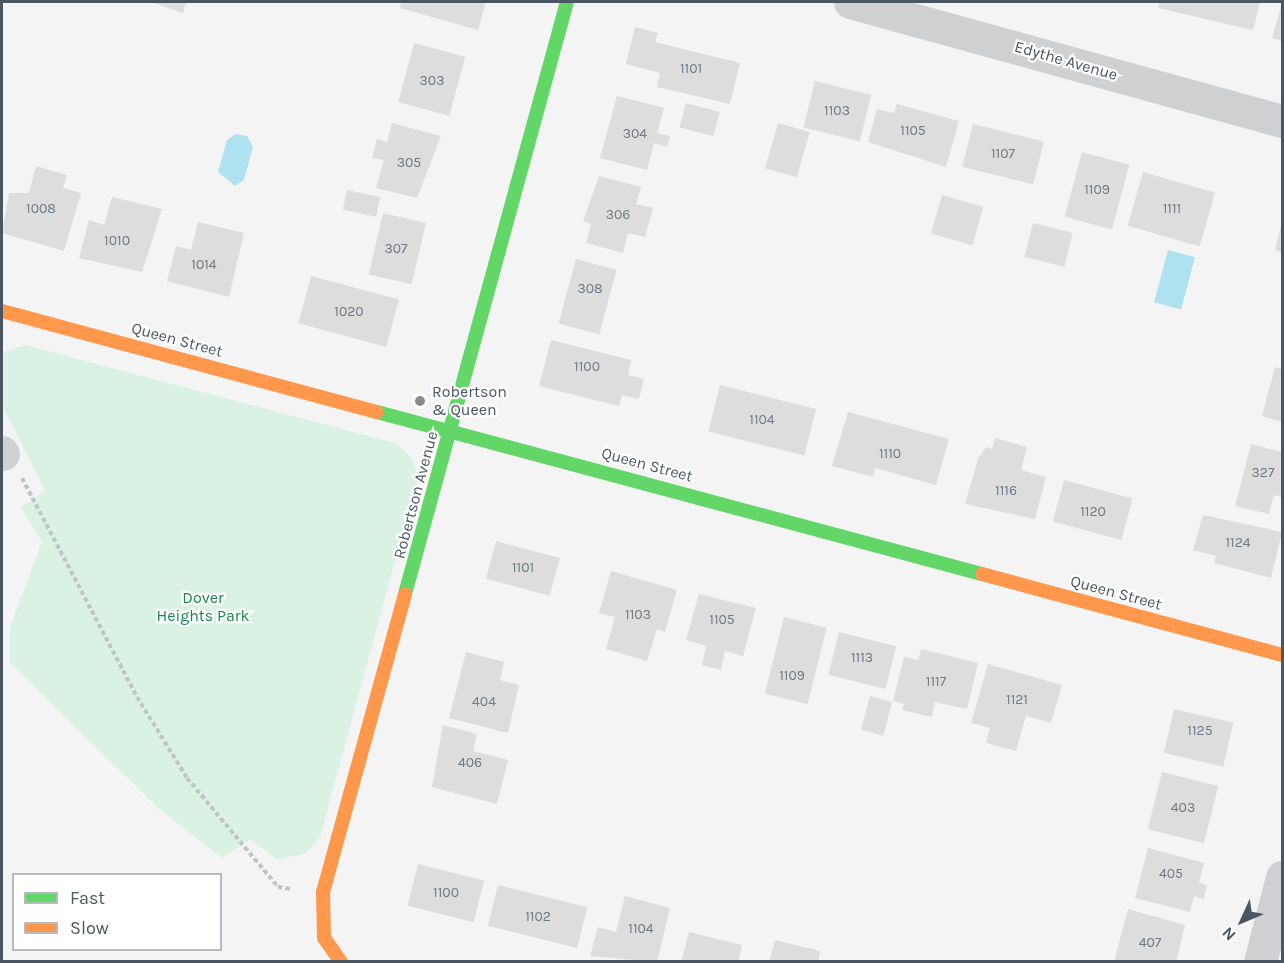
<!DOCTYPE html>
<html>
<head>
<meta charset="utf-8">
<style>
	body { margin:0 }
	#map { position:relative; width:1284px; height:963px; overflow:hidden; background:#f4f4f4; font-family:Karla,sans-serif }
	div>[style] { position:absolute }
	.green>* { inset:0; background:#d9f2e3 }
	.water>* { inset:0; background:#aee2f0; transform-origin:0 0 }
	.building>* { inset:0; background:#ddddde; transform-origin:0 0 }
	.path>* { height:4px; margin-top:-2px; transform-origin:0; background:repeating-linear-gradient(90deg,#bcc7c4 0 4.5px,transparent 0 7.5px) }
	.street>* { height:33px; margin:-16.5px; padding:0 16.5px; transform-origin:16.5px; border-radius:16.5px; background:#ced0d2 }
	.fast>* { height:14px; margin:-7px; padding:0 7px; transform-origin:7px; border-radius:7px; background:#63d668 }
	.slow>* { height:14px; margin:-7px; padding:0 7px; transform-origin:7px; border-radius:7px; background:#ff974d }
	.dots>* { width:16px; height:16px; translate:-50% -50%; box-sizing:border-box; border:3px solid #fff; border-radius:50% }
	span { translate:-50% -50%; white-space:nowrap; text-align:center; line-height:1.15; -webkit-text-stroke:4.5px #fff; paint-order:stroke }
	.number-label { font-size:14px; color:#707881 }
	.number-label span { -webkit-text-stroke-width:0 }
	.street-label { font-size:16px; color:#4a5661 }
	.poi-label { font-size:16px; color:#4a5661 }
	.left { translate:0 -50%; text-align:left }
	.park-label { font-size:16px; color:#17864f }
	.frame { position:absolute; inset:0; border:3px solid #4a5661; pointer-events:none }
	.legend { position:absolute; left:12px; top:873px; width:210px; height:78px; box-sizing:border-box; background:#fff; border:2px solid #b7bbc0; margin:0; padding:8px 10px; list-style:none; font-size:18px; color:#4a5661 }
	.legend li { display:flex; align-items:center; gap:12px; height:30px }
	.legend b { width:30px; border:2px solid #b7bbc0 }
	.north { position:absolute; left:1212px; top:891px; width:60px; height:60px; -webkit-text-stroke:4px #fff; paint-order:stroke; rotate:226deg; font-size:16px; font-weight:700; line-height:24px; text-align:center; color:#4a5661 }
	.north::after { content:''; display:block; margin:auto; width:21px; height:27px; background:#4a5661; clip-path:polygon(50% 0,100% 100%,50% 72%,0 100%) }
</style>
</head>
<body>
<div id="map">
	<div class="green">
		<div style="clip-path:polygon(25px 345px,395px 443px,412px 458px,418px 477px,320px 837px,306px 853px,277px 860px,250px 839px,222px 858px,158px 808px,10px 663px,10px 627px,42px 542px,21px 507px,45px 491px,2px 405px,2px 353px)"></div>
	</div>
	<div class="water">
		<div style="clip-path:polygon(236px 134px,247px 136px,253px 147px,244px 180px,235px 186px,218px 172px,227px 140px)"></div>
		<div style="left:1168px;top:250px;width:28px;height:54px;rotate:15deg"></div>
	</div>
	<div class="building">
		<div style="clip-path:polygon(151px 2px,186px 2px,183px 13px)"></div>
		<div style="clip-path:polygon(401px 2px,486px 2px,478px 30px,400px 8px)"></div>
		<div style="clip-path:polygon(1160px 2px,1260px 2px,1253px 30px,1158px 8px)"></div>
		<div style="clip-path:polygon(1282px 3px,1282px 41px,1272px 38px)"></div>
		<div style="clip-path:polygon(635px 27px,658px 33px,655px 42px,740px 63px,730px 104px,657px 87px,660px 73px,626px 64px)"></div>
		<div style="left:414px;top:43px;width:53px;height:61px;rotate:15deg"></div>
		<div style="left:815px;top:81px;width:58px;height:48px;rotate:14deg"></div>
		<div style="clip-path:polygon(617px 96px,664px 108px,657px 133px,670px 136px,667px 147px,654px 143px,647px 170px,600px 158px)"></div>
		<div style="left:686px;top:103px;width:35px;height:25px;rotate:15deg"></div>
		<div style="clip-path:polygon(897px 104px,959px 121px,946px 167px,868px 142px,877px 109px,894px 113px)"></div>
		<div style="clip-path:polygon(392px 123px,441px 136px,417px 198px,376px 188px,384px 160px,372px 158px,377px 139px,387px 142px)"></div>
		<div style="left:778px;top:123px;width:33px;height:47px;rotate:16deg"></div>
		<div style="left:973px;top:124px;width:73px;height:44px;rotate:14deg"></div>
		<div style="left:1082px;top:152px;width:49px;height:67px;rotate:15deg"></div>
		<div style="clip-path:polygon(36px 166px,67px 175px,63px 188px,81px 193px,64px 251px,2px 233px,9px 193px,29px 193px)"></div>
		<div style="left:1143px;top:172px;width:75px;height:56px;rotate:16deg"></div>
		<div style="clip-path:polygon(599px 176px,641px 187px,636px 204px,653px 208px,645px 237px,628px 233px,623px 253px,586px 243px,591px 224px,583px 221px)"></div>
		<div style="left:347px;top:190px;width:34px;height:20px;rotate:12deg"></div>
		<div style="left:942px;top:195px;width:43px;height:40px;rotate:16deg"></div>
		<div style="clip-path:polygon(112px 197px,162px 209px,142px 272px,79px 258px,89px 220px,104px 225px)"></div>
		<div style="left:383px;top:213px;width:44px;height:63px;rotate:13deg"></div>
		<div style="clip-path:polygon(198px 222px,244px 233px,229px 297px,167px 281px,176px 246px,191px 250px)"></div>
		<div style="clip-path:polygon(1282px 222px,1282px 252px,1275px 250px)"></div>
		<div style="left:1033px;top:223px;width:41px;height:35px;rotate:14deg"></div>
		<div style="left:576px;top:259px;width:42px;height:67px;rotate:15deg"></div>
		<div style="left:311px;top:276px;width:91px;height:49px;rotate:15deg"></div>
		<div style="clip-path:polygon(551px 340px,631px 360px,628px 375px,644px 379px,639px 399px,622px 395px,619px 406px,539px 386px)"></div>
		<div style="clip-path:polygon(1275px 367px,1282px 369px,1282px 422px,1262px 416px)"></div>
		<div style="left:720px;top:385px;width:99px;height:48px;rotate:14deg"></div>
		<div style="clip-path:polygon(848px 412px,949px 439px,936px 485px,875px 468px,873px 477px,832px 466px)"></div>
		<div style="clip-path:polygon(995px 438px,1027px 447px,1021px 470px,1046px 477px,1035px 519px,965px 504px,978px 459px,986px 447px,992px 449px)"></div>
		<div style="clip-path:polygon(1251px 444px,1282px 452px,1282px 497px,1274px 495px,1269px 514px,1235px 506px)"></div>
		<div style="left:1064px;top:480px;width:71px;height:43px;rotate:15deg"></div>
		<div style="clip-path:polygon(1203px 515px,1282px 532px,1271px 578px,1214px 563px,1216px 556px,1193px 550px)"></div>
		<div style="left:496px;top:541px;width:66px;height:39px;rotate:15deg"></div>
		<div style="clip-path:polygon(611px 571px,677px 590px,665px 632px,657px 629px,647px 661px,606px 649px,615px 617px,599px 613px)"></div>
		<div style="clip-path:polygon(699px 594px,756px 608px,743px 656px,725px 651px,721px 670px,702px 665px,706px 646px,686px 640px)"></div>
		<div style="left:784px;top:617px;width:44px;height:79px;rotate:14deg"></div>
		<div style="left:839px;top:632px;width:59px;height:44px;rotate:14deg"></div>
		<div style="clip-path:polygon(921px 649px,978px 663px,967px 709px,935px 702px,932px 717px,902px 710px,904px 704px,893px 701px,904px 657px,918px 660px)"></div>
		<div style="clip-path:polygon(466px 652px,504px 662px,500px 680px,519px 685px,508px 733px,449px 718px)"></div>
		<div style="clip-path:polygon(988px 664px,1062px 685px,1051px 723px,1026px 716px,1016px 751px,986px 743px,990px 728px,971px 723px)"></div>
		<div style="left:870px;top:696px;width:23px;height:35px;rotate:15deg"></div>
		<div style="left:1174px;top:709px;width:61px;height:45px;rotate:13deg"></div>
		<div style="clip-path:polygon(443px 725px,477px 734px,473px 751px,508px 760px,497px 804px,432px 787px)"></div>
		<div style="left:1162px;top:772px;width:58px;height:59px;rotate:14deg"></div>
		<div style="clip-path:polygon(1148px 848px,1204px 863px,1199px 883px,1207px 885px,1204px 899px,1194px 896px,1190px 912px,1135px 898px)"></div>
		<div style="left:418px;top:864px;width:68px;height:43px;rotate:14deg"></div>
		<div style="left:498px;top:885px;width:92px;height:42px;rotate:14deg"></div>
		<div style="clip-path:polygon(625px 896px,670px 908px,657px 962px,590px 956px,598px 927px,616px 932px)"></div>
		<div style="clip-path:polygon(1128px 909px,1185px 925px,1176px 962px,1114px 962px)"></div>
		<div style="clip-path:polygon(689px 932px,742px 945px,738px 962px,681px 962px)"></div>
		<div style="clip-path:polygon(775px 940px,820px 951px,818px 962px,769px 962px)"></div>
	</div>
	<div class="path">
		<div style="left:22px;top:478px;width:247px;rotate:62.3deg"></div>
		<div style="left:137px;top:697px;width:95px;rotate:58.3deg"></div>
		<div style="left:187px;top:778px;width:142px;rotate:50.1deg"></div>
		<div style="left:278px;top:887px;width:14px;rotate:8deg"></div>
	</div>
	<div class="street">
		<div style="left:850px;top:2px;width:448px;rotate:15.4deg"></div>
		<div style="left:2px;top:452px;width:2px;rotate:63deg"></div>
		<div style="left:1260px;top:962px;width:88px;rotate:-75.5deg"></div>
	</div>
	<div class="fast">
		<div style="left:377px;top:412px;width:626px;rotate:14.99deg"></div>
		<div style="left:405px;top:594px;width:614px;rotate:-74.7deg"></div>
	</div>
	<div class="slow">
		<div style="left:2px;top:311px;width:388px;rotate:15.1deg"></div>
		<div style="left:982px;top:574px;width:311px;rotate:15.1deg"></div>
		<div style="left:341px;top:962px;width:29px;rotate:-125deg"></div>
		<div style="left:324px;top:938px;width:46px;rotate:-91.2deg"></div>
		<div style="left:323px;top:892px;width:309px;rotate:-74.6deg"></div>
	</div>
	<div class="dots">
		<div style="left:420px;top:401px;background:#868d94"></div>
	</div>
	<div class="number-label">
		<span style="left:691px;top:69px">1101</span>
		<span style="left:432px;top:81px">303</span>
		<span style="left:837px;top:111px">1103</span>
		<span style="left:913px;top:131px">1105</span>
		<span style="left:635px;top:134px">304</span>
		<span style="left:1003px;top:154px">1107</span>
		<span style="left:409px;top:163px">305</span>
		<span style="left:1097px;top:190px">1109</span>
		<span style="left:41px;top:209px">1008</span>
		<span style="left:1172px;top:209px">1111</span>
		<span style="left:618px;top:215px">306</span>
		<span style="left:117px;top:241px">1010</span>
		<span style="left:396px;top:249px">307</span>
		<span style="left:204px;top:265px">1014</span>
		<span style="left:590px;top:289px">308</span>
		<span style="left:349px;top:312px">1020</span>
		<span style="left:587px;top:367px">1100</span>
		<span style="left:762px;top:420px">1104</span>
		<span style="left:890px;top:454px">1110</span>
		<span style="left:1263px;top:473px">327</span>
		<span style="left:1006px;top:491px">1116</span>
		<span style="left:1093px;top:512px">1120</span>
		<span style="left:1238px;top:543px">1124</span>
		<span style="left:523px;top:568px">1101</span>
		<span style="left:638px;top:615px">1103</span>
		<span style="left:722px;top:620px">1105</span>
		<span style="left:862px;top:658px">1113</span>
		<span style="left:792px;top:676px">1109</span>
		<span style="left:936px;top:682px">1117</span>
		<span style="left:1017px;top:700px">1121</span>
		<span style="left:484px;top:702px">404</span>
		<span style="left:1200px;top:731px">1125</span>
		<span style="left:470px;top:763px">406</span>
		<span style="left:1183px;top:808px">403</span>
		<span style="left:1171px;top:874px">405</span>
		<span style="left:446px;top:893px">1100</span>
		<span style="left:538px;top:917px">1102</span>
		<span style="left:641px;top:929px">1104</span>
		<span style="left:1150px;top:943px">407</span>
	</div>
	<div class="street-label">
		<span style="left:1066px;top:61px;rotate:16deg">Edythe Avenue</span>
		<span style="left:177px;top:340px;rotate:15deg">Queen Street</span>
		<span style="left:647px;top:465px;rotate:15deg">Queen Street</span>
		<span style="left:416px;top:495px;rotate:-75deg">Robertson Avenue</span>
		<span style="left:1116px;top:593px;rotate:15deg">Queen Street</span>
	</div>
	<div class="poi-label">
		<span class="left" style="left:432px;top:401px">Robertson<br>&amp; Queen</span>
	</div>
	<div class="park-label">
		<span style="left:203px;top:607px">Dover<br>Heights Park</span>
	</div>
	<div class="frame"></div>
	<ul class="legend">
	<li><b style="height:8px;background:#63d668"></b>Fast</li>
	<li><b style="height:8px;background:#ff974d"></b>Slow</li>
	</ul>
	<div class="north">N</div>
</div>
</body>
</html>
